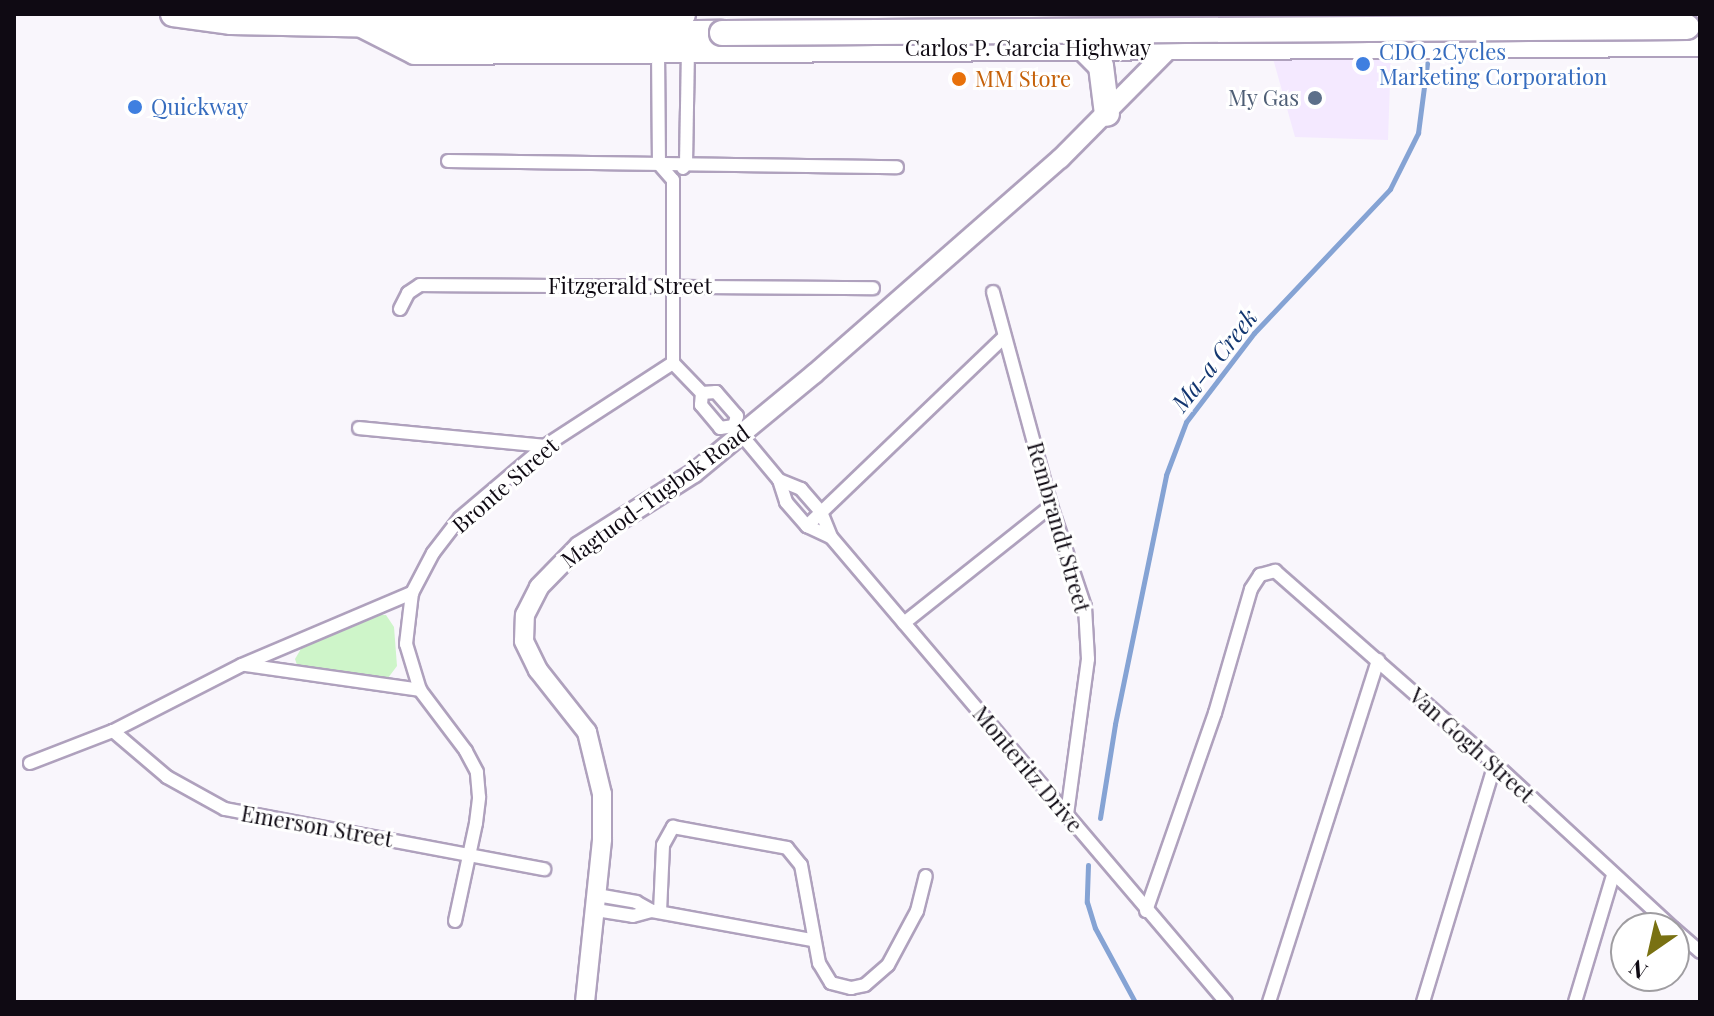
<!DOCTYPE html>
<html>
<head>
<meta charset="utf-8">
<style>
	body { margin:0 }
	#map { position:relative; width:1714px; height:1016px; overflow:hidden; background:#f9f6fc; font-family:"Playfair Display",serif }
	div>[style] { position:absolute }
	.built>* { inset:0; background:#f4e9ff }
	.green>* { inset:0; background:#cef5c9 }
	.stream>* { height:5px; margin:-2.5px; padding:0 2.5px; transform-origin:2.5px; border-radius:2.5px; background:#85a3d4 }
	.roads { filter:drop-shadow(2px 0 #afa1bd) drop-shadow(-2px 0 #afa1bd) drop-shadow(0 2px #afa1bd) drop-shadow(0 -2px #afa1bd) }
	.street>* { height:12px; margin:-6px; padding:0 6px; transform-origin:6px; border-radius:6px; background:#fff }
	.secondary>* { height:18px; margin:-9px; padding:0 9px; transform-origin:9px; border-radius:9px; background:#fff }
	.highway>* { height:24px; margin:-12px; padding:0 12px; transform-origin:12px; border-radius:12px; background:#fff }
	.bridges { filter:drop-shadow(2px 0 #afa1bd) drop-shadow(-2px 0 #afa1bd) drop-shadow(0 2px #afa1bd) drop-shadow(0 -2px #afa1bd) }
	.highway-bridge>* { height:24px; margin:-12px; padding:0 12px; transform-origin:12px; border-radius:12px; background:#fff }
	.dots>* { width:22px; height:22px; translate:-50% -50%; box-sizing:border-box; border:4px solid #fff; border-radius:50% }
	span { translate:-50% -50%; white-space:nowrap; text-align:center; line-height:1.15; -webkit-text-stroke:6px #fff; paint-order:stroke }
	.street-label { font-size:22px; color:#0f0a13 }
	.shop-label { font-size:22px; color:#366cbe }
	.left { translate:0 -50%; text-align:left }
	.food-label { font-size:22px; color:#c56008 }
	.service-label { font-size:22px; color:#4e5e75 }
	.right { translate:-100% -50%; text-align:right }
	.water-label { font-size:24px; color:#123670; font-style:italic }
	.frame { position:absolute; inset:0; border:16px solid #0f0a13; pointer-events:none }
	.north { position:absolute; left:1610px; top:912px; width:80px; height:80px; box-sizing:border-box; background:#fff; border:2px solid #9f9da1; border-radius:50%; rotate:214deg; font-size:22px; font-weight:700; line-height:32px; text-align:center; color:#0f0a13 }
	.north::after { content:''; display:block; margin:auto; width:28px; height:36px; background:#797112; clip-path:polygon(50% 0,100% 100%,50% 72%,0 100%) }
</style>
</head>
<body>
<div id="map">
	<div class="built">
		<div style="clip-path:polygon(1391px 53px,1388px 140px,1295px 137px,1272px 55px)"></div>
	</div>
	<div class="green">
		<div style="clip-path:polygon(369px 615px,386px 615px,394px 627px,397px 666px,388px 678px,376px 679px,297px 665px,295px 659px,302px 647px)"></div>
	</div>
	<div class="stream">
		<div style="left:1100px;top:818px;width:95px;rotate:-80.9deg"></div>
		<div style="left:1115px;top:724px;width:254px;rotate:-78.4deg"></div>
		<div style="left:1166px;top:475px;width:57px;rotate:-69.3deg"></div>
		<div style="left:1186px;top:422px;width:112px;rotate:-52.6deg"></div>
		<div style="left:1254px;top:333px;width:198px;rotate:-46.6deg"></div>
		<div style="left:1390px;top:189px;width:63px;rotate:-63.4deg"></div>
		<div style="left:1418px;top:133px;width:70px;rotate:-82.6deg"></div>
		<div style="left:1088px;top:865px;width:37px;rotate:92deg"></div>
		<div style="left:1087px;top:902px;width:27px;rotate:73deg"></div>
		<div style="left:1095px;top:928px;width:84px;rotate:61.6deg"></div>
	</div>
	<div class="roads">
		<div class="street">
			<div style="left:658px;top:50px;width:114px;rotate:89.5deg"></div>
			<div style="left:659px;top:164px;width:21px;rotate:49deg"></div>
			<div style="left:673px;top:180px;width:183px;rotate:90deg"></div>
			<div style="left:673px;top:363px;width:42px;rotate:46deg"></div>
			<div style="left:702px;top:393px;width:12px;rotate:95deg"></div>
			<div style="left:701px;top:405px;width:30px;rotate:50deg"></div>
			<div style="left:720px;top:428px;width:14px;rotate:-8deg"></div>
			<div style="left:448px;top:161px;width:449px;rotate:0.8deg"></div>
			<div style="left:683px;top:168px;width:5px;rotate:-53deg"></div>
			<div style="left:686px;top:164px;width:114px;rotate:-89deg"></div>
			<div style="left:993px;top:292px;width:222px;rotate:74.8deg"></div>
			<div style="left:1051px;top:506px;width:107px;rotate:71.4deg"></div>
			<div style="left:1085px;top:607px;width:52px;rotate:86.7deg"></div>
			<div style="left:1088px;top:659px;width:156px;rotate:97.7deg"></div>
			<div style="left:400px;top:309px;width:18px;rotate:-63deg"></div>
			<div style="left:408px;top:293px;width:14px;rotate:-34deg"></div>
			<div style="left:420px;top:285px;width:453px;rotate:0.4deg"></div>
			<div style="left:702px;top:393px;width:14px;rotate:-4deg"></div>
			<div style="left:716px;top:392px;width:32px;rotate:49deg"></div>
			<div style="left:737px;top:416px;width:10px;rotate:107deg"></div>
			<div style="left:734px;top:426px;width:70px;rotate:50.2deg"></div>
			<div style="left:779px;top:480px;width:23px;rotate:72deg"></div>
			<div style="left:786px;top:502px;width:32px;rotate:49deg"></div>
			<div style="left:807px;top:526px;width:26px;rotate:25deg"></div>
			<div style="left:359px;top:428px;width:187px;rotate:5.5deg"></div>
			<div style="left:779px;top:480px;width:24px;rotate:22deg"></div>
			<div style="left:801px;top:489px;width:30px;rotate:49deg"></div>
			<div style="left:821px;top:512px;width:27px;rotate:68deg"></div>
			<div style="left:831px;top:537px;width:610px;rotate:49.65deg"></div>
			<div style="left:807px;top:526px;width:272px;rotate:-43.8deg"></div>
			<div style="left:904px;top:623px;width:188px;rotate:-38.5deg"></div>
			<div style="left:245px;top:665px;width:177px;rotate:8.1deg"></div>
			<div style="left:113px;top:731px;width:71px;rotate:40.4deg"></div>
			<div style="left:167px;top:777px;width:66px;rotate:28.9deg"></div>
			<div style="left:225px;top:809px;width:325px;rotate:10.7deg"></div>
			<div style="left:30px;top:763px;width:89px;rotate:-21.1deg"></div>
			<div style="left:113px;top:731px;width:145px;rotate:-27.1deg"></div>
			<div style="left:242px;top:665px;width:185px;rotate:-23deg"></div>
			<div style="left:597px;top:895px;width:40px;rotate:10deg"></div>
			<div style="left:636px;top:902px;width:18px;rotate:29deg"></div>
			<div style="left:652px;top:911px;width:163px;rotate:10.3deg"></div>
			<div style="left:596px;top:910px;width:37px;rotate:9deg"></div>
			<div style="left:633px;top:916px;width:20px;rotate:-15deg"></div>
			<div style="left:1146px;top:911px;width:210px;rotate:-70.8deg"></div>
			<div style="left:1215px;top:713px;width:129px;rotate:-73.8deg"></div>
			<div style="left:1251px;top:589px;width:17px;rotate:-57deg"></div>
			<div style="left:1260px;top:575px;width:16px;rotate:-15deg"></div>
			<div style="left:1275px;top:571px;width:293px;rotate:41.3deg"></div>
			<div style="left:1495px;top:764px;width:242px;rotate:42.7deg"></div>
			<div style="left:660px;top:912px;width:67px;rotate:-87.4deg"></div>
			<div style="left:663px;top:845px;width:21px;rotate:-61deg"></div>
			<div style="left:673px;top:827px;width:116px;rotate:10.4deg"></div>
			<div style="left:787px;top:848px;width:22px;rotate:51deg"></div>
			<div style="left:801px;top:865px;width:100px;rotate:79.6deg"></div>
			<div style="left:819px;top:963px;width:23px;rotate:59deg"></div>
			<div style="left:831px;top:983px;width:21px;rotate:14deg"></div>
			<div style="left:851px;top:988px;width:14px;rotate:-12deg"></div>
			<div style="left:865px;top:985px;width:30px;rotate:-41deg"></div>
			<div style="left:888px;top:965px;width:61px;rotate:-61.8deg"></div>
			<div style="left:917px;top:911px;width:36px;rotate:-76deg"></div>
			<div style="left:455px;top:921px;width:100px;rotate:-77.9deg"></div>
			<div style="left:476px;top:823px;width:26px;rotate:-83deg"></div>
			<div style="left:479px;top:797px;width:25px;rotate:-95deg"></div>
			<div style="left:477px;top:772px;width:24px;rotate:-118deg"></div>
			<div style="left:466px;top:751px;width:76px;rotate:-127deg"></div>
			<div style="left:420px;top:690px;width:48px;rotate:-106.9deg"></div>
			<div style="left:406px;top:644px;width:51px;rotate:-83.3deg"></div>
			<div style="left:412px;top:593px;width:45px;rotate:-62.3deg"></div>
			<div style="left:433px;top:553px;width:44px;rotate:-52.4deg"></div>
			<div style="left:460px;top:518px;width:111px;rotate:-40.3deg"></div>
			<div style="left:545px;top:446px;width:153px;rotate:-33deg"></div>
			<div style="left:1674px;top:929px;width:35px;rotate:41deg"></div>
			<div style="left:1269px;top:1002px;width:359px;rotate:-72.3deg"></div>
			<div style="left:1423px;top:1002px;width:249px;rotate:-73.2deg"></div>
			<div style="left:1575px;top:1002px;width:133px;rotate:-73.3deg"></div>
		</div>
		<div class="secondary">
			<div style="left:585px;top:1002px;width:164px;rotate:-84deg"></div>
			<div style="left:602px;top:839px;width:45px;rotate:-90deg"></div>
			<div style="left:602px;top:794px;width:64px;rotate:-103.6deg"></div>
			<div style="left:587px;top:732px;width:79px;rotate:-128.3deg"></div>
			<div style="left:538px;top:670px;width:32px;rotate:-116deg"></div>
			<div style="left:524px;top:641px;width:26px;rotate:-88deg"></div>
			<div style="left:525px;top:615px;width:31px;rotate:-63deg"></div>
			<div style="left:539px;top:587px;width:57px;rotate:-45.7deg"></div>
			<div style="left:579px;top:546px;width:136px;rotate:-32.4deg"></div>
			<div style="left:694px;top:473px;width:156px;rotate:-39.5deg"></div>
			<div style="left:814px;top:374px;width:327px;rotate:-41.2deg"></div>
			<div style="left:1060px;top:159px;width:158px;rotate:-45.3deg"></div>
		</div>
		<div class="highway">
			<div style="left:173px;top:14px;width:59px;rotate:7.9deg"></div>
			<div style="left:231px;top:22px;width:156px;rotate:1.1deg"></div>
			<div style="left:387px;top:25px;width:29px;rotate:20deg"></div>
			<div style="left:414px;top:35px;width:308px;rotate:-0.4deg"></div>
			<div style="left:362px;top:25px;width:59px;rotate:27deg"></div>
			<div style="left:415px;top:52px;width:1285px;rotate:-0.36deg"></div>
			<div style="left:387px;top:25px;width:28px;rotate:-18deg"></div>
			<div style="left:414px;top:16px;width:269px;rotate:-0.4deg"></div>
			<div style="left:1083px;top:48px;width:25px;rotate:45deg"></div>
			<div style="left:1101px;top:66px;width:48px;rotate:82.9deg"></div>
		</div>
	</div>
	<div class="bridges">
		<div class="highway-bridge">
			<div style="left:722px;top:33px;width:965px;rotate:-0.36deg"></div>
		</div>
	</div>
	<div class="dots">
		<div style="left:1363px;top:64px;background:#3f7fe0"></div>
		<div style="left:959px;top:79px;background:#e8710a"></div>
		<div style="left:1315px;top:98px;background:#5c6f8a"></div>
		<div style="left:135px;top:107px;background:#3f7fe0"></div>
	</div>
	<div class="street-label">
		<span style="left:1028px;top:48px">Carlos P. Garcia Highway</span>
		<span style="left:630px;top:286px">Fitzgerald Street</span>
		<span style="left:505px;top:485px;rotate:-41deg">Bronte Street</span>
		<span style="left:655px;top:496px;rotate:-36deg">Magtuod-Tugbok Road</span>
		<span style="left:1059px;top:527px;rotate:74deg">Rembrandt Street</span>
		<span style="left:1472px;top:745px;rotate:42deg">Van Gogh Street</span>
		<span style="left:1028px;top:769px;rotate:50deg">Monteritz Drive</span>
		<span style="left:317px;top:826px;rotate:10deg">Emerson Street</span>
	</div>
	<div class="shop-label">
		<span class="left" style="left:1379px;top:64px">CDO 2Cycles<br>Marketing Corporation</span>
		<span class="left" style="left:151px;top:107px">Quickway</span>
	</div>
	<div class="food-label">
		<span class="left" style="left:975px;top:79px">MM Store</span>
	</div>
	<div class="service-label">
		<span class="right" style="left:1299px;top:98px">My Gas</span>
	</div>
	<div class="water-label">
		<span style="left:1214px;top:360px;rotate:-52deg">Ma-a Creek</span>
	</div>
	<div class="frame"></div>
	<div class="north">N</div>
</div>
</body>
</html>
